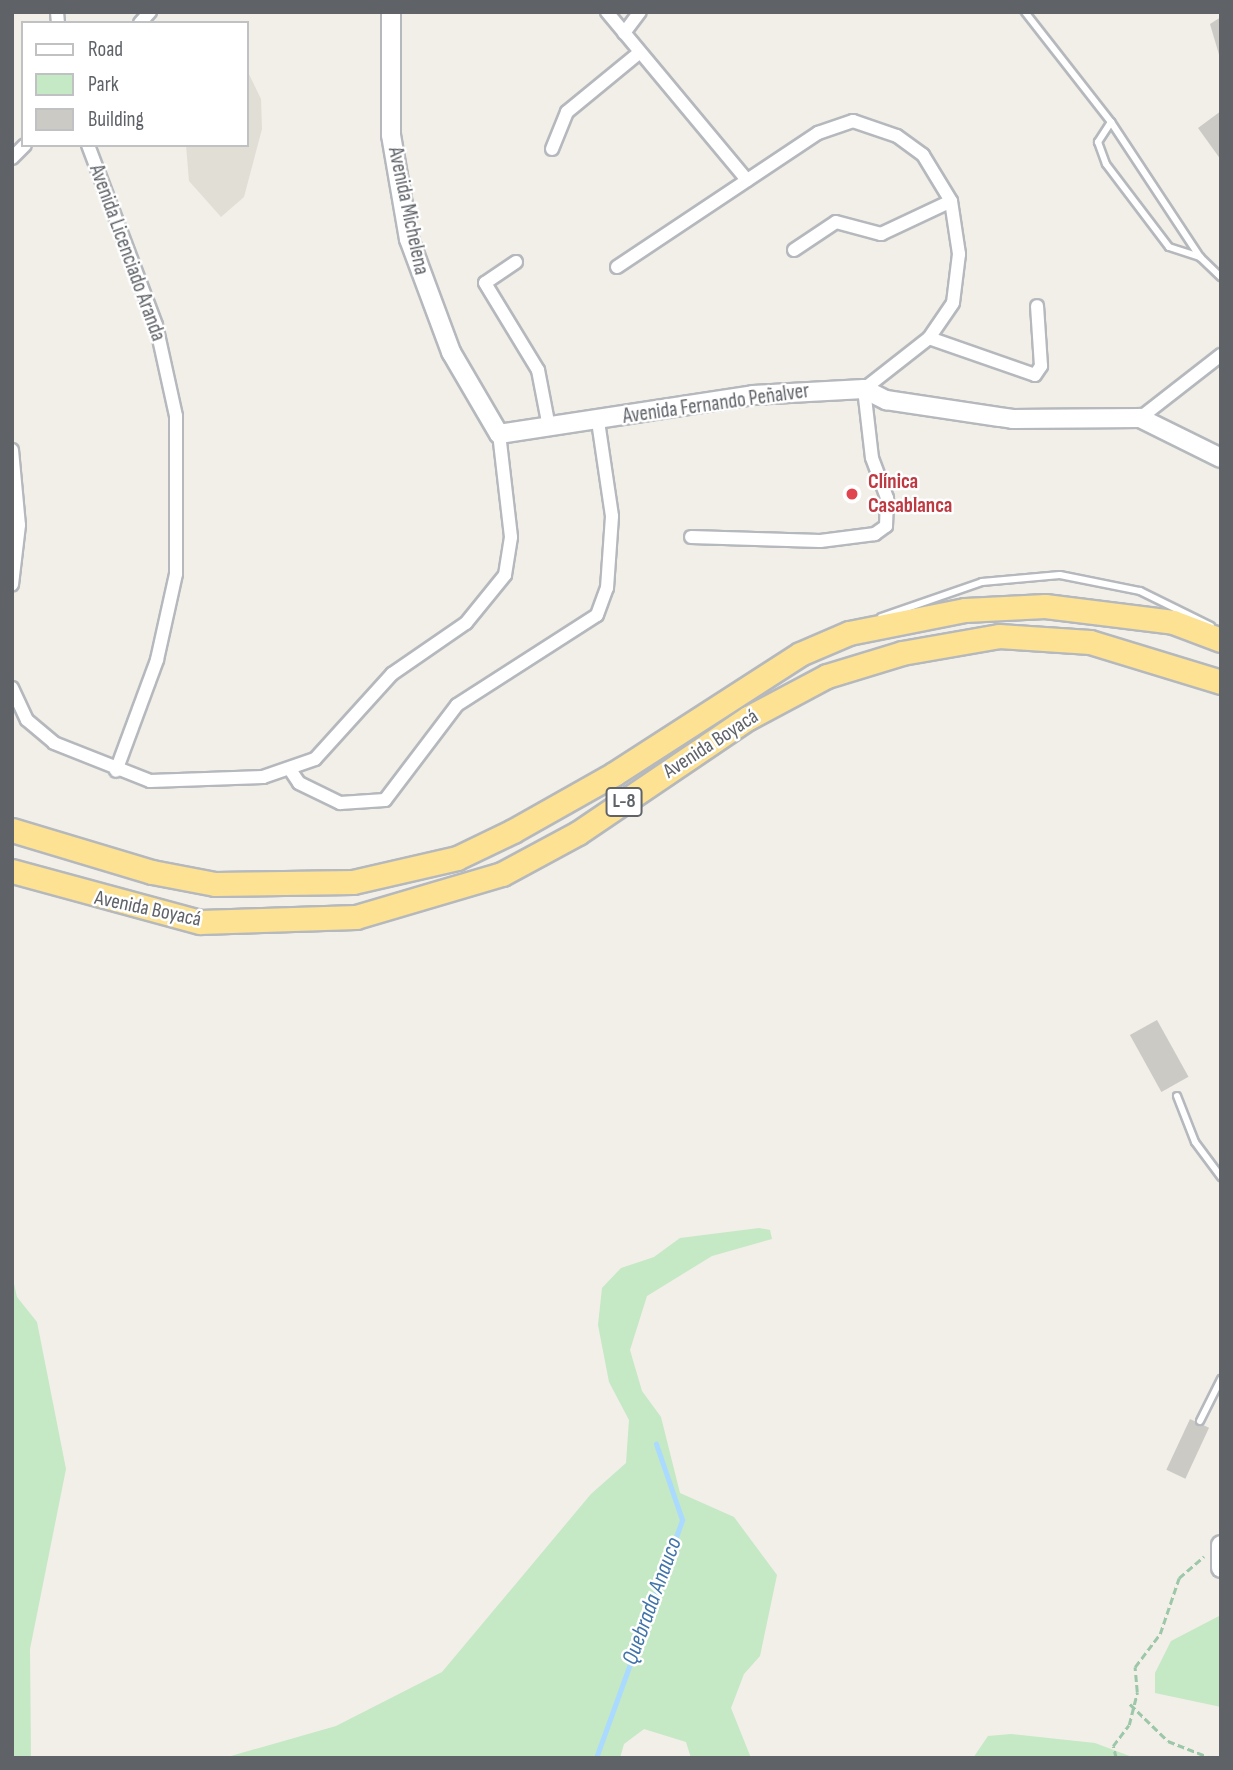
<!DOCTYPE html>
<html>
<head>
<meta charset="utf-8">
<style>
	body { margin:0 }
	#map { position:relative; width:1233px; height:1770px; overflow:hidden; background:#f1efe8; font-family:"Sofia Sans Condensed",sans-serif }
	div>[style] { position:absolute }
	.education>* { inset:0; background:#e1ded6 }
	.green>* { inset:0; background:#c5e8c5 }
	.stream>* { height:4.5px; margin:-2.25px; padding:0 2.25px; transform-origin:2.25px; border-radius:2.25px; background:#aadaff }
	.building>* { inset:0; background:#cccac5; transform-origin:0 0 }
	.path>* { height:2.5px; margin-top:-1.25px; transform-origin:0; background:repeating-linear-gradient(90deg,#9cc7a9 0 7px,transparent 0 10.5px) }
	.roads { filter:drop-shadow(2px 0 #b5b8bc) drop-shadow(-2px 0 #b5b8bc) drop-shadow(0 2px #b5b8bc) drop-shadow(0 -2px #b5b8bc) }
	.service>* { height:6px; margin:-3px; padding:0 3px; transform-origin:3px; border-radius:3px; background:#fff }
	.minor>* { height:12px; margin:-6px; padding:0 6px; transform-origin:6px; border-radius:6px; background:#fff }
	.secondary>* { height:18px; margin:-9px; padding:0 9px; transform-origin:9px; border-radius:9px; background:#fff }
	.motorway>* { height:23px; margin:-11.5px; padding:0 11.5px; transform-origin:11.5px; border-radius:11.5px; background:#fde293 }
	.dots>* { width:19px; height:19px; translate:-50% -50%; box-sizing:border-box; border:4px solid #fff; border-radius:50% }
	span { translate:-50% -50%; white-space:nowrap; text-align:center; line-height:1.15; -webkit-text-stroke:5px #fff; paint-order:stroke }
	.shield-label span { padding:2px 5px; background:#fff; border:2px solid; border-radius:5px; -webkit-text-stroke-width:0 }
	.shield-label { font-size:19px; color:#5f6368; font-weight:700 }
	.street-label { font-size:21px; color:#5f6368 }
	.health-label { font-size:21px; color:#be3a42; font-weight:700 }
	.left { translate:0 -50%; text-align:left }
	.water-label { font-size:23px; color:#4174aa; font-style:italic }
	.frame { position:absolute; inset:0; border:14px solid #5f6368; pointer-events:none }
	.legend { position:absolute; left:21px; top:21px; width:228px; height:126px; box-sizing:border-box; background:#fff; border:2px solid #bfc1c3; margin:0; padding:9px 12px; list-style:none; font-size:21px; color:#5f6368 }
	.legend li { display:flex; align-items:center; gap:14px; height:35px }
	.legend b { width:35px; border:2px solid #bfc1c3 }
</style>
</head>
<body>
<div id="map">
	<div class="education">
		<div style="clip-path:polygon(247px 70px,261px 99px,262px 129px,244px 197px,221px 217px,189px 181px,186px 145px,247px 145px)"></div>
	</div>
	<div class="green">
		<div style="clip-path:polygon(759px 1228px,770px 1230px,772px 1239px,712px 1256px,647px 1296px,630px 1350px,642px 1391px,661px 1417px,680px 1493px,734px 1517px,777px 1575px,760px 1656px,744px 1674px,731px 1708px,751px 1758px,691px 1758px,686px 1742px,644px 1729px,624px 1744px,620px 1758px,224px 1758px,336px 1726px,442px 1672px,591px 1494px,626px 1463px,629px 1420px,609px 1382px,598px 1325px,602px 1288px,621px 1268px,654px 1257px,680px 1238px)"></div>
		<div style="clip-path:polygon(12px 1275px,17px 1297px,37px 1322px,66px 1469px,30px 1649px,31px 1758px,12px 1758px)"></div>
		<div style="clip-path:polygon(1221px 1615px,1221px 1707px,1155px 1693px,1155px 1673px,1171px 1641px)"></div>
		<div style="clip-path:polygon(1011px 1734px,1095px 1743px,1135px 1758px,973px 1758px,988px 1736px)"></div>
	</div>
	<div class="stream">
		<div style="left:596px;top:1758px;width:253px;rotate:-70.1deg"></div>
		<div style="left:682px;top:1520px;width:80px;rotate:-108.9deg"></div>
	</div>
	<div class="building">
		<div style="clip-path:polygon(1221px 17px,1221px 58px,1220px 58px,1210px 24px)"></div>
		<div style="clip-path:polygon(1221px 111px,1221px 160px,1198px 128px)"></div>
		<div style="left:1157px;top:1020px;width:65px;height:31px;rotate:61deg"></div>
		<div style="left:1190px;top:1419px;width:21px;height:56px;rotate:25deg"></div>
	</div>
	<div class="path">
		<div style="left:1130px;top:1704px;width:53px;rotate:44.2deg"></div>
		<div style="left:1168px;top:1741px;width:46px;rotate:21.6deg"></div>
		<div style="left:1116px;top:1758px;width:12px;rotate:-104deg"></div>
		<div style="left:1113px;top:1746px;width:26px;rotate:-53deg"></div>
		<div style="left:1129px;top:1725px;width:34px;rotate:-76deg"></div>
		<div style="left:1137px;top:1692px;width:25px;rotate:-95deg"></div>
		<div style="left:1135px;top:1667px;width:41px;rotate:-52.9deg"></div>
		<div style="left:1160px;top:1634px;width:59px;rotate:-71.3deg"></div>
		<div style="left:1179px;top:1578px;width:33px;rotate:-41deg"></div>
	</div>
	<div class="roads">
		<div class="service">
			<div style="left:1025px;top:12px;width:140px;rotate:52deg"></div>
			<div style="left:1111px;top:122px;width:162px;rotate:56.6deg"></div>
			<div style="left:1200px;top:257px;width:29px;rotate:44deg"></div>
			<div style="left:1111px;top:122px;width:24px;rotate:123deg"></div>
			<div style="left:1098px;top:142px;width:23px;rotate:70deg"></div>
			<div style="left:1106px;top:164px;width:104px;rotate:52.8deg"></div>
			<div style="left:1169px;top:247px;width:33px;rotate:18deg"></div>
			<div style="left:881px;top:617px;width:107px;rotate:-19.1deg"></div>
			<div style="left:982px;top:582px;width:78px;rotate:-5.1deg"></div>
			<div style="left:1060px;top:575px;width:82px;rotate:11.3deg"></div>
			<div style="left:1140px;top:591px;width:79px;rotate:26.2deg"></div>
			<div style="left:1177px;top:1096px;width:49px;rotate:68.6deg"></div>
			<div style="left:1195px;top:1142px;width:44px;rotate:53.4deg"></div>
			<div style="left:1200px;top:1421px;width:47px;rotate:-63.4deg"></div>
		</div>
		<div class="minor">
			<div style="left:57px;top:12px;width:11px;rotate:85deg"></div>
			<div style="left:607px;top:12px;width:219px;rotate:50.2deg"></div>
			<div style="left:140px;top:23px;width:15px;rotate:-48deg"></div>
			<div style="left:624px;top:33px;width:26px;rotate:-53deg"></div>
			<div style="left:88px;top:145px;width:192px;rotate:69.3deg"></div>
			<div style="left:156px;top:325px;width:93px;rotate:77.6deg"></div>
			<div style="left:176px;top:416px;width:158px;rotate:90deg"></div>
			<div style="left:176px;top:574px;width:88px;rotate:102.5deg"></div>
			<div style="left:157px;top:660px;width:118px;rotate:110.3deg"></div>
			<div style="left:552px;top:149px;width:40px;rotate:-68deg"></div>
			<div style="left:567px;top:112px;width:94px;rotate:-39.4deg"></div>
			<div style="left:12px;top:158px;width:18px;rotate:-45deg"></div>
			<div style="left:794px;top:250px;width:50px;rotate:-33.7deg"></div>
			<div style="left:836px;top:222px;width:47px;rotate:14.9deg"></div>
			<div style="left:881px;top:234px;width:77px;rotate:-25.2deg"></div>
			<div style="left:516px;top:262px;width:37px;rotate:146deg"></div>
			<div style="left:485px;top:283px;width:102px;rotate:58.7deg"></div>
			<div style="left:538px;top:370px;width:58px;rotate:79.1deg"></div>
			<div style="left:617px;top:267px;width:242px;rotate:-33.7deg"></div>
			<div style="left:818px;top:133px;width:37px;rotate:-19deg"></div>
			<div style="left:853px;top:121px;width:46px;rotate:18.8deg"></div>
			<div style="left:897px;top:136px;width:32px;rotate:36deg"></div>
			<div style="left:923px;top:155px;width:54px;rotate:58.7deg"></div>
			<div style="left:951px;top:201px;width:54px;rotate:81.4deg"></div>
			<div style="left:959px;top:254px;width:49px;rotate:97deg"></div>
			<div style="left:953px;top:303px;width:42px;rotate:124.4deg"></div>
			<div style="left:929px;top:338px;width:83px;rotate:141.9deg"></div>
			<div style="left:864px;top:389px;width:69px;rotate:83.4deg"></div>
			<div style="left:872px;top:458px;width:43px;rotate:69.4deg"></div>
			<div style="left:887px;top:498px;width:28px;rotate:92deg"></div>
			<div style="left:886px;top:526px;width:14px;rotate:144deg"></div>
			<div style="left:875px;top:534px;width:55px;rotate:172.7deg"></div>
			<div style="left:820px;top:541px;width:129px;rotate:-178.2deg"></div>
			<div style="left:929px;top:338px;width:112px;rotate:19.2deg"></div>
			<div style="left:1035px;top:375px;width:11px;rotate:-56deg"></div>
			<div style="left:1041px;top:366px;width:60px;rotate:-93.8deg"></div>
			<div style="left:1140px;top:418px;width:103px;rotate:-37.9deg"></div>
			<div style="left:12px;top:450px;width:75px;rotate:84.7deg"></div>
			<div style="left:19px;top:525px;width:60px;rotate:96.7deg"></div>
			<div style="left:12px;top:688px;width:35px;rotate:65deg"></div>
			<div style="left:27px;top:720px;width:35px;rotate:40deg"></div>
			<div style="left:54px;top:743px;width:103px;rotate:21.6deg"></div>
			<div style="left:150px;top:781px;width:113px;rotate:-2deg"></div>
			<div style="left:263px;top:777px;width:55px;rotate:-19.1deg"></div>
			<div style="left:315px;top:759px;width:115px;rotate:-47.8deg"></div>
			<div style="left:392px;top:674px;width:90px;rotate:-34.6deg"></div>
			<div style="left:466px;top:623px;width:62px;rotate:-50.9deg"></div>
			<div style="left:505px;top:575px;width:38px;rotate:-81deg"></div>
			<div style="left:511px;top:537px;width:104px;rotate:-96.6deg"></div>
			<div style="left:291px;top:771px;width:14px;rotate:56deg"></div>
			<div style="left:299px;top:783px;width:46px;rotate:26deg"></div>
			<div style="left:340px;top:803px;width:45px;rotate:-3.8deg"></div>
			<div style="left:385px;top:800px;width:119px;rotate:-52.8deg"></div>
			<div style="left:457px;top:705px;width:166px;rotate:-32.7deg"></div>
			<div style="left:597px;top:615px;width:29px;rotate:-70deg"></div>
			<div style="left:607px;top:588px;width:72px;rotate:-86deg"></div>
			<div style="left:612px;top:516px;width:96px;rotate:-98.4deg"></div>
		</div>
		<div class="secondary">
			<div style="left:391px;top:12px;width:123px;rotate:90deg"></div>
			<div style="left:391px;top:135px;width:106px;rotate:80.2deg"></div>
			<div style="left:409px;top:239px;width:121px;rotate:69.6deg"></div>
			<div style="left:451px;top:352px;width:95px;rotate:59.7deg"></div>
			<div style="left:499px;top:434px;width:257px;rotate:-8.7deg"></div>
			<div style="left:753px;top:395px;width:111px;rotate:-3.1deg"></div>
			<div style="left:864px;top:389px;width:25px;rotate:27deg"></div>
			<div style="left:886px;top:400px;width:128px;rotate:8.5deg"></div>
			<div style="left:1013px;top:419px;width:127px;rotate:-0.5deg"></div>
			<div style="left:1140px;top:418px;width:90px;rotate:26.3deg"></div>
			<div style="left:1221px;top:1545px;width:23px;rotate:90deg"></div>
		</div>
		<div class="motorway">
			<div style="left:12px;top:830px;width:146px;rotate:16.7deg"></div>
			<div style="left:152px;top:872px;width:64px;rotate:10.8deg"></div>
			<div style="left:215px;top:884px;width:138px;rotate:-0.8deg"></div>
			<div style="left:353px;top:882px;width:107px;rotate:-13deg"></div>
			<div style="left:457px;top:858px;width:62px;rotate:-25.7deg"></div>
			<div style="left:513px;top:831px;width:116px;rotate:-29.4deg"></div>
			<div style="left:614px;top:774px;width:221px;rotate:-32.8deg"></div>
			<div style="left:800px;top:654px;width:53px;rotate:-23.2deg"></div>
			<div style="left:849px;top:633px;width:118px;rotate:-11.2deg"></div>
			<div style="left:965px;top:610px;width:80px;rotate:-2.9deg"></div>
			<div style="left:1045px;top:606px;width:129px;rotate:7.1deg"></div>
			<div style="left:1173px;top:622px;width:51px;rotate:20.6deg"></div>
			<div style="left:12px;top:871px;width:195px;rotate:15.2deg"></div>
			<div style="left:200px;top:922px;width:156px;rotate:-1.8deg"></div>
			<div style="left:356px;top:917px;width:152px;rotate:-16.4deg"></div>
			<div style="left:502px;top:874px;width:86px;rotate:-28.3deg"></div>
			<div style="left:578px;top:833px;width:205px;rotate:-34.1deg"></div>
			<div style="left:748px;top:718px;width:89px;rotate:-28deg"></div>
			<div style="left:827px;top:676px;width:78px;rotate:-17deg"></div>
			<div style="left:902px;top:653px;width:98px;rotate:-9.9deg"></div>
			<div style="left:999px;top:636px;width:91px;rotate:3.8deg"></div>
			<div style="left:1090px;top:642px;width:137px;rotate:17deg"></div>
		</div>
	</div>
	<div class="dots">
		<div style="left:852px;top:494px;background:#e0444e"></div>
	</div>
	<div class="shield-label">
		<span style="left:624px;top:802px">L-8</span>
	</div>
	<div class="street-label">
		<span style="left:408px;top:211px;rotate:78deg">Avenida Michelena</span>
		<span style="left:127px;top:253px;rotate:70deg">Avenida Licenciado Aranda</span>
		<span style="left:716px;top:404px;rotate:-8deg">Avenida Fernando Peñalver</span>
		<span style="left:711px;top:744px;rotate:-33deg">Avenida Boyacá</span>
		<span style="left:148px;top:909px;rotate:12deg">Avenida Boyacá</span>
	</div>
	<div class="health-label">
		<span class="left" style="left:868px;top:494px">Clínica<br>Casablanca</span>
	</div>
	<div class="water-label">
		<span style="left:652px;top:1601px;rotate:-70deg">Quebrada Anauco</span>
	</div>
	<div class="frame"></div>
	<ul class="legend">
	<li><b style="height:9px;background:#fff"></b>Road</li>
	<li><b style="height:19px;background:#c5e8c5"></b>Park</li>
	<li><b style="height:19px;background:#cccac5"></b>Building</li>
	</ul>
</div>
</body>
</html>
